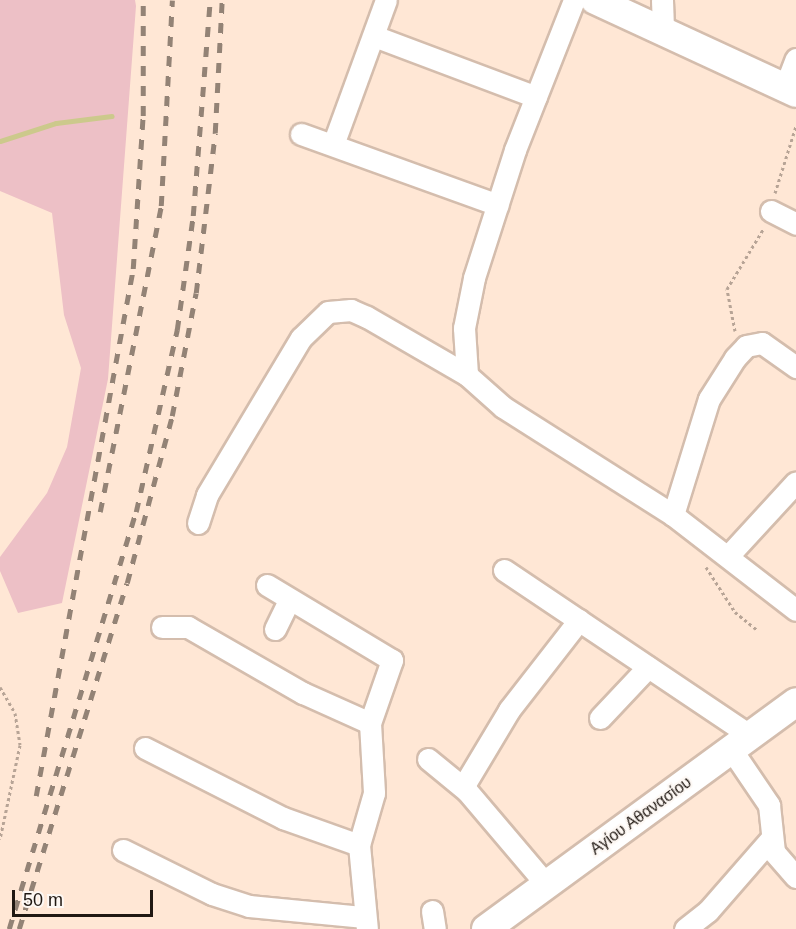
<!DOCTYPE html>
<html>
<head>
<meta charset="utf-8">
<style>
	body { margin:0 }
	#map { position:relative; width:796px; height:929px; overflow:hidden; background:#ffe7d5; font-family:Arial,sans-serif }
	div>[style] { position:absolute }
	.green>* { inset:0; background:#edc0c6 }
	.stream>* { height:5px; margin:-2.5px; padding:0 2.5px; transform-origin:2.5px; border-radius:2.5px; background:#ccc98c }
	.path>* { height:3px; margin-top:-1.5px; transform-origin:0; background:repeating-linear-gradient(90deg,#b7a496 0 3px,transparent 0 6px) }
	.roads { filter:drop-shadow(2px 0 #d4bdad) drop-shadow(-2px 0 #d4bdad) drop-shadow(0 2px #d4bdad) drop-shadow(0 -2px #d4bdad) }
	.street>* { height:21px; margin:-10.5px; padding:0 10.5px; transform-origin:10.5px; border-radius:10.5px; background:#fff }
	.secondary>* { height:28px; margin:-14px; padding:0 14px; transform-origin:14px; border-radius:14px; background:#fff }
	.rail>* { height:4.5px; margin-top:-2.25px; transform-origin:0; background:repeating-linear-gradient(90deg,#938376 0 10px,transparent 0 20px) }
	span { translate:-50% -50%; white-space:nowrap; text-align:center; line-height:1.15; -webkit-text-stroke:4.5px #fdf8f4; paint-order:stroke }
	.street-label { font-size:16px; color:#201812 }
	.scale { position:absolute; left:12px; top:890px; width:141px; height:27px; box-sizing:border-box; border:3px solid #201812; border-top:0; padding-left:8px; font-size:18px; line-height:21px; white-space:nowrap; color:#201812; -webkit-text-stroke:4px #fdf8f4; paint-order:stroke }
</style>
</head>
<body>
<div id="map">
	<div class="green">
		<div style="clip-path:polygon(0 0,135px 0,136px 6px,108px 379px,62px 603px,18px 613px,0 571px,0 557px,47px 493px,67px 447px,81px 368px,64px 315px,52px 213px,0 191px)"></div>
	</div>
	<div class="stream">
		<div style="left:0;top:141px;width:59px;rotate:-17.8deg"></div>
		<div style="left:56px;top:123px;width:56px;rotate:-7.1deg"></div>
	</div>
	<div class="path">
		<div style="left:775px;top:193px;width:70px;rotate:-72.6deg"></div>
		<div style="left:735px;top:331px;width:43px;rotate:-100.8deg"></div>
		<div style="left:727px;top:289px;width:71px;rotate:-58.8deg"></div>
		<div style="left:706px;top:567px;width:54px;rotate:57.2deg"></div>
		<div style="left:735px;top:612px;width:28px;rotate:39deg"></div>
		<div style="left:0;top:687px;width:30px;rotate:60deg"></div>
		<div style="left:15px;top:713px;width:32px;rotate:81deg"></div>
		<div style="left:20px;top:745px;width:96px;rotate:102deg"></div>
	</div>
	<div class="roads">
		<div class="street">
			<div style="left:574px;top:0;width:161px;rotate:111.5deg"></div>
			<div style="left:515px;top:150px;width:134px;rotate:107.8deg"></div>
			<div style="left:474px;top:278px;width:51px;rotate:101.3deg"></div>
			<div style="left:464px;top:328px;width:47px;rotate:86.3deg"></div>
			<div style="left:467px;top:375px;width:48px;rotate:41.6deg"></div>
			<div style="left:503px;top:407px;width:201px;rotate:32.4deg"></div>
			<div style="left:673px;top:515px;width:155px;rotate:37.7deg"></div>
			<div style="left:662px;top:0;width:28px;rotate:88deg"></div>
			<div style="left:374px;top:36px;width:173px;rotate:20.6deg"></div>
			<div style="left:785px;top:87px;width:30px;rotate:-69deg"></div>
			<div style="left:301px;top:134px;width:209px;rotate:19.8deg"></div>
			<div style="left:334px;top:142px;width:151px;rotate:-69.9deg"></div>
			<div style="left:771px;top:211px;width:28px;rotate:27deg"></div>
			<div style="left:673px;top:515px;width:121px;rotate:-72.8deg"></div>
			<div style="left:709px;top:399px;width:49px;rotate:-57.6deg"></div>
			<div style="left:735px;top:358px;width:16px;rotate:-47deg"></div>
			<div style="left:746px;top:346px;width:16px;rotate:-11deg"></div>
			<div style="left:762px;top:343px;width:42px;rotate:35.2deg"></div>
			<div style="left:198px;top:523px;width:29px;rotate:-72deg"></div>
			<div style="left:207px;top:495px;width:183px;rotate:-59.1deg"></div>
			<div style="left:301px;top:338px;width:37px;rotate:-44deg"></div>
			<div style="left:328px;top:312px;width:23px;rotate:-5deg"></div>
			<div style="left:351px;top:310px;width:17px;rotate:24deg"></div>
			<div style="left:367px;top:317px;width:116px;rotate:30.1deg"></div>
			<div style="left:728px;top:556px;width:100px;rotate:-47.4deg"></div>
			<div style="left:504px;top:570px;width:296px;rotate:33.9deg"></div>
			<div style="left:267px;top:585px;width:146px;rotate:31deg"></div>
			<div style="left:392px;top:660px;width:67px;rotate:109.2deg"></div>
			<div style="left:370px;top:723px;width:70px;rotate:86.7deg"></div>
			<div style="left:374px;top:793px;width:54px;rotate:106.1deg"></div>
			<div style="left:359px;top:845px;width:84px;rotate:84.6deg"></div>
			<div style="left:162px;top:627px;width:26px"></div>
			<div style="left:188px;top:627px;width:133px;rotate:29.9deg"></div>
			<div style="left:303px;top:693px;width:73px;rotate:24.1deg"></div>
			<div style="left:275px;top:629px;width:32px;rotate:-64deg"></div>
			<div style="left:600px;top:718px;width:70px;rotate:-46.7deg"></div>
			<div style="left:145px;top:748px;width:155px;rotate:26.9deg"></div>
			<div style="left:283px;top:818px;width:81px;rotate:19.6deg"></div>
			<div style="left:731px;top:749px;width:68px;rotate:55.8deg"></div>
			<div style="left:769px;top:805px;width:47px;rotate:83.9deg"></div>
			<div style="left:774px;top:852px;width:33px;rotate:49deg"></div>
			<div style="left:428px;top:759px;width:50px;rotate:39.4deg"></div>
			<div style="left:467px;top:791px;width:122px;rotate:49.7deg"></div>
			<div style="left:463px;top:787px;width:90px;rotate:-59.1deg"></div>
			<div style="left:509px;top:710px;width:114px;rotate:-52.1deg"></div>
			<div style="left:123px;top:850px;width:99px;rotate:26.3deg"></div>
			<div style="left:212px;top:894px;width:39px;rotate:18deg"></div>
			<div style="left:249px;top:906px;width:116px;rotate:5.5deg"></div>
			<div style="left:432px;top:911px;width:18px;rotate:81deg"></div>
			<div style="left:685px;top:929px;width:29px;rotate:-38deg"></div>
			<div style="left:708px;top:911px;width:93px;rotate:-48.9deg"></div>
		</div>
		<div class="secondary">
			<div style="left:595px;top:0;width:221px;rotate:24.8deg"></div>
			<div style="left:486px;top:929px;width:384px;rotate:-36.2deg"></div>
		</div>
	</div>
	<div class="rail">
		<div style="left:100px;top:512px;width:312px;rotate:-78.7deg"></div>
		<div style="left:161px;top:206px;width:206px;rotate:-86.9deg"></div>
		<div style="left:36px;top:796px;width:536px;rotate:-79.57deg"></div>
		<div style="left:133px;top:269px;width:153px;rotate:-86.3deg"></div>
		<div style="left:143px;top:116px;width:116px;rotate:-90deg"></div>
		<div style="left:9px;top:929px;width:436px;rotate:-73.1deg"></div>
		<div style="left:136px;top:512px;width:187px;rotate:-77.3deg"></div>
		<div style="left:177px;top:330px;width:115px;rotate:-82deg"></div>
		<div style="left:193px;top:216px;width:217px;rotate:-85.5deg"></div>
		<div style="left:19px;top:929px;width:362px;rotate:-72.7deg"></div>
		<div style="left:127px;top:583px;width:173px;rotate:-74.9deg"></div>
		<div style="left:172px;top:416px;width:125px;rotate:-79deg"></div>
		<div style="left:196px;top:293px;width:161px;rotate:-83.2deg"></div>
		<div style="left:215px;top:133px;width:133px;rotate:-87deg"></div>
	</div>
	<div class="street-label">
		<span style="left:641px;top:816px;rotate:-36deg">Αγίου Αθανασίου</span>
	</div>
	<div class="scale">50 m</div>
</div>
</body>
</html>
